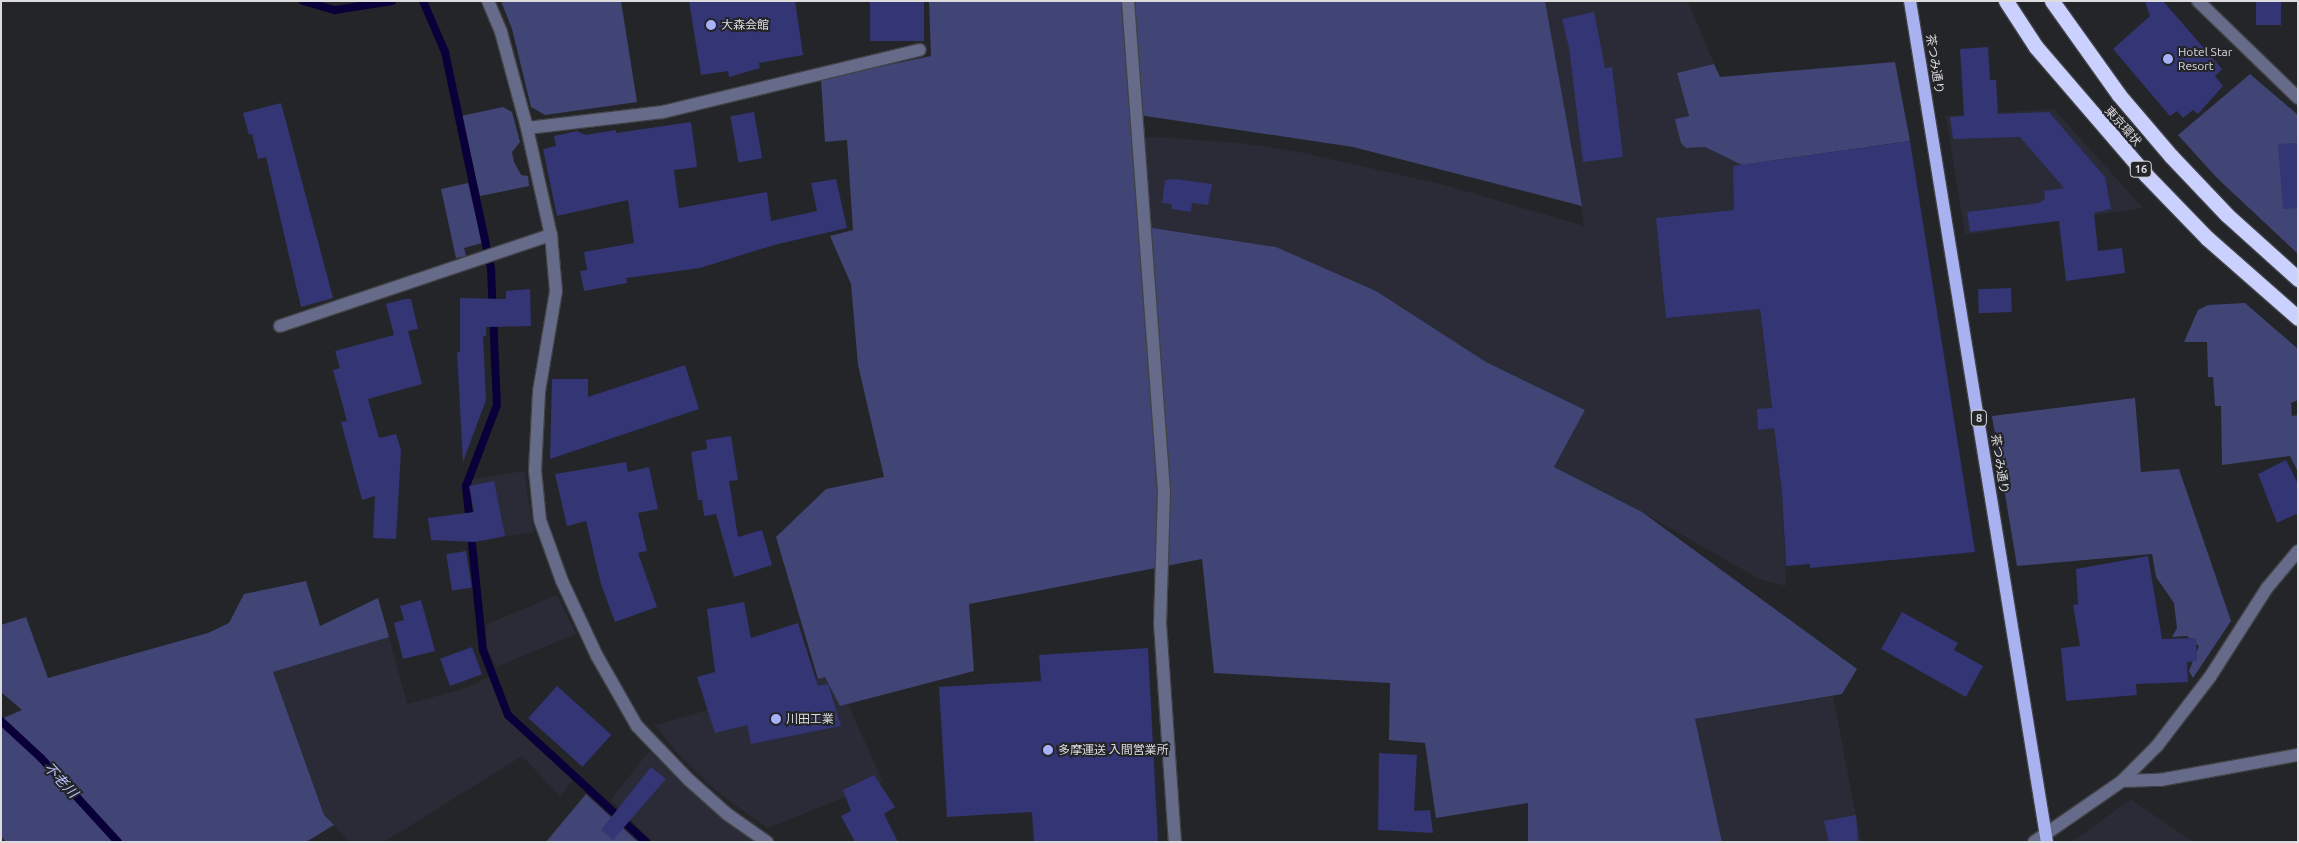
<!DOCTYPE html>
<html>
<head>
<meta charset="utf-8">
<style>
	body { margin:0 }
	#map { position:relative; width:2299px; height:843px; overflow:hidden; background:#242529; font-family:Ubuntu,"Noto Sans JP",sans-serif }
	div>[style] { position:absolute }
	.built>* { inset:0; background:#2a2b36; transform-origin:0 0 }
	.green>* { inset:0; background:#404575 }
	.stream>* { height:8px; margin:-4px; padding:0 4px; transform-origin:4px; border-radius:4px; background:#0a0039 }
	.building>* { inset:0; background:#333574; transform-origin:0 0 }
	.roads { filter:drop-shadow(1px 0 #414246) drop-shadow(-1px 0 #414246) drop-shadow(0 1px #414246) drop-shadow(0 -1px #414246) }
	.minor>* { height:12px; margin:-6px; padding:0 6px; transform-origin:6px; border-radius:6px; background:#676b8a }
	.major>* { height:12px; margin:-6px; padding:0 6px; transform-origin:6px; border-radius:6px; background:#a9b2f1 }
	.highway>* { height:15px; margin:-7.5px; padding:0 7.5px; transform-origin:7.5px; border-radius:7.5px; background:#cad1fe }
	.dots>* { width:14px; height:14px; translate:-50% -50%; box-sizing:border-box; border:2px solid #242529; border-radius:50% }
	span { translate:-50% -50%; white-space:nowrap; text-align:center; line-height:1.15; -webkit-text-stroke:4px #242529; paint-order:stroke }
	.shield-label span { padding:1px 4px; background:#242529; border:1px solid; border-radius:4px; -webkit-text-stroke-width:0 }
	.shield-label { font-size:11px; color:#dcdcdf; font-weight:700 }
	.poi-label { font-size:12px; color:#dcdcdf }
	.left { translate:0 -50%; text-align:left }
	.street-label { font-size:12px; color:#dcdcdf }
	.water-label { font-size:14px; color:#b9c1fb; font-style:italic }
	.frame { position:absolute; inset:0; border:2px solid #dcdcdf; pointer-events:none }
</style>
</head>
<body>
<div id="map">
	<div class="built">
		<div style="clip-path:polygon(1545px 1px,1688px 1px,1714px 64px,1677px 73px,1689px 116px,1675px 119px,1686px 148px,1705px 147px,1742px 165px,1782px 492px,1786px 586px,1761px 580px,1642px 512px,1553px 467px,1585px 410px,1486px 362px,1376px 291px,1276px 247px,1146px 227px,1140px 136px,1241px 143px,1299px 152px,1445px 185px,1584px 226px)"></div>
		<div style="clip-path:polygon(2054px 109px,2143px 208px,1965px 235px,1946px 116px)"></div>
		<div style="left:524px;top:471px;width:62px;height:56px;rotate:81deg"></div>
		<div style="clip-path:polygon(557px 595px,576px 634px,496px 667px,486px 645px,487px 624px)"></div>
		<div style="clip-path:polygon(389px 637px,407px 704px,463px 689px,492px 676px,507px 716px,576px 777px,560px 796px,522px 756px,384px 842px,350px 842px,324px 815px,273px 672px)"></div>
		<div style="clip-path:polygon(825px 677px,840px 705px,848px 704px,883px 782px,768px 828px,717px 792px,679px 755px,655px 725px)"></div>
		<div style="clip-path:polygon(1833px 696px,1861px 842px,1722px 842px,1695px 719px)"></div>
		<div style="clip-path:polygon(649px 751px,717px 814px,756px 842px,653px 842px,611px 800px)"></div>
		<div style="clip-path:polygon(2131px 799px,2193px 842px,2072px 842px)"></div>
	</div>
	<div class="green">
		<div style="clip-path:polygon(501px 1px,621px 1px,637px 102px,545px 115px,531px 107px,512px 29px)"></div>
		<div style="clip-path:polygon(929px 1px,1545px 1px,1582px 206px,1353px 147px,1139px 115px,1146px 227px,1276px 247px,1376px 291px,1486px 362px,1585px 410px,1554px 467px,1642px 512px,1857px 669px,1842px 694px,1695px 719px,1722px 842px,1528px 842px,1528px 803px,1436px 818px,1425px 743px,1389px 740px,1390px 683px,1214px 673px,1202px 559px,969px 604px,974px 671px,840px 706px,825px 677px,818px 679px,776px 537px,826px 489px,884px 477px,858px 365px,851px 284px,830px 236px,853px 230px,847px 140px,825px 142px,821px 79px,931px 56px)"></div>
		<div style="clip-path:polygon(1895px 62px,1910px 141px,1742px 165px,1705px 147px,1686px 148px,1681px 143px,1675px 119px,1689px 116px,1677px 73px,1714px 64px,1720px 77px)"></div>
		<div style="clip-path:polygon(2250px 74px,2298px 115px,2298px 254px,2217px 178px,2178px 135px)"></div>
		<div style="clip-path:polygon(503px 107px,512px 112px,520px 142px,512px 152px,514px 162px,521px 175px,528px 176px,529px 186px,480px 196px,461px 116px)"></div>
		<div style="clip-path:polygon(468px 183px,482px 243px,464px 248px,466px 256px,456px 258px,441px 189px)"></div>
		<div style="clip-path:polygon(2245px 303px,2298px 349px,2298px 400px,2291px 403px,2292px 416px,2298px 415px,2298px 472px,2290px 456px,2222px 465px,2221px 406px,2215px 406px,2213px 377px,2208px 377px,2207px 342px,2184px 342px,2198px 310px,2208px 305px)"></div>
		<div style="clip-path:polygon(2135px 398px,2141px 472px,2179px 469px,2231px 621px,2193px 678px,2189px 671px,2199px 646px,2187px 636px,2172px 637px,2177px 628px,2174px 603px,2156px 577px,2152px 554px,2017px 566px,1992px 416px)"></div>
		<div style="clip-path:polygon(306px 581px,320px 626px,378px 598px,389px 637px,273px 672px,324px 815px,334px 825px,306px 842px,6px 842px,1px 836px,1px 719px,22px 710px,1px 692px,1px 625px,26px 617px,48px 678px,208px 633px,229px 623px,244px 594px)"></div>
		<div style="clip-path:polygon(586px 794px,638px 842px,546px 842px)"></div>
	</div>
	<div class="stream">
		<div style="left:303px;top:1px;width:33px;rotate:16deg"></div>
		<div style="left:335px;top:10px;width:58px;rotate:-9deg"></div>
		<div style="left:423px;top:1px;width:56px;rotate:66.7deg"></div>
		<div style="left:445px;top:52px;width:222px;rotate:78deg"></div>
		<div style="left:491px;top:269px;width:136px;rotate:87.5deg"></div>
		<div style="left:497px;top:405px;width:87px;rotate:110.9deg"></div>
		<div style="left:466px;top:486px;width:165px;rotate:84.1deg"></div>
		<div style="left:483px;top:650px;width:70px;rotate:69deg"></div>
		<div style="left:508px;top:715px;width:188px;rotate:42.6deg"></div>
		<div style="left:1px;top:721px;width:54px;rotate:42.8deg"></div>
		<div style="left:41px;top:758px;width:114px;rotate:47.5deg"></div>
	</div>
	<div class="building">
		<div style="clip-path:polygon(689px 1px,795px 1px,803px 55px,759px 63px,760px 68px,729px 77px,728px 71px,701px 75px)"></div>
		<div style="left:870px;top:1px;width:54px;height:40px"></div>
		<div style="clip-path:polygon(2145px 1px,2163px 1px,2222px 69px,2215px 76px,2223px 86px,2198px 114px,2193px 110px,2183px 118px,2177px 111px,2170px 116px,2113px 49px,2150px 16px)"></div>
		<div style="left:2256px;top:1px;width:25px;height:24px"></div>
		<div style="clip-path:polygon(1594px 12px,1605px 68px,1612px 67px,1623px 157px,1583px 162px,1569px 48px,1562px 19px)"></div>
		<div style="clip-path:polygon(1988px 47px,1990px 80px,1996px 80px,1998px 114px,2049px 112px,2105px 177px,2111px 209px,2094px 213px,2098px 251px,2122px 248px,2125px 273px,2066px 281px,2059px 221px,1970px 232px,1967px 212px,2039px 203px,2045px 199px,2044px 191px,2064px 188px,2020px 137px,1953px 139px,1950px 117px,1964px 116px,1960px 49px)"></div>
		<div style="clip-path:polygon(281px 103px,333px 298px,301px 307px,266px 157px,258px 159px,252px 134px,249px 135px,243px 113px)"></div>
		<div style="left:754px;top:112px;width:47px;height:24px;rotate:80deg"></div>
		<div style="clip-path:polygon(691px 122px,697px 167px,674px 170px,679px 208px,767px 192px,771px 221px,817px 211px,811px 183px,836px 179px,847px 228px,774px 245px,700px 268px,626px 278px,627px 283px,584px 291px,580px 271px,587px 270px,584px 252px,634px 243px,628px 200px,557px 216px,543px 149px,556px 146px,554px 136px,577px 131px,585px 135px,616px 130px,616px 133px)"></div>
		<div style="clip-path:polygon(1910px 141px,1975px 552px,1810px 568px,1810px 564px,1786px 566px,1782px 492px,1774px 428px,1758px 430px,1757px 409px,1772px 408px,1760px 309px,1666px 318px,1656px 218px,1734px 210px,1733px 166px)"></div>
		<div style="clip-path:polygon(2298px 143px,2298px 208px,2283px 209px,2278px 144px)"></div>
		<div style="clip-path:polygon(1175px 179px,1212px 184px,1208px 205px,1192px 203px,1191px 212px,1171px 209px,1172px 204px,1162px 203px,1165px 180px)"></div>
		<div style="left:2011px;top:288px;width:24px;height:33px;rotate:88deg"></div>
		<div style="clip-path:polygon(530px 289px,531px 326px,486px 327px,486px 336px,483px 336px,486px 400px,463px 462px,457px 352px,460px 352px,460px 298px,506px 299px,506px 291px)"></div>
		<div style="clip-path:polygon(405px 299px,411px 299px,418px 329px,408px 331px,422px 384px,368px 399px,379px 438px,396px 434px,401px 450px,396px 539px,373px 538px,375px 496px,362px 500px,341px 422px,347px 421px,333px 370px,340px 368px,335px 351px,394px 335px,386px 304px)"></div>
		<div style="clip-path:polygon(685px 365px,699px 409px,550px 459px,552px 379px,588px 379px,588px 397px)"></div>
		<div style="clip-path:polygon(731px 436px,738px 480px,729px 481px,738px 537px,762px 530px,772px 565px,734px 577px,716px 514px,704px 516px,702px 500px,698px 500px,691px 452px,707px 449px,706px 440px)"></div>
		<div style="clip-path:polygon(2286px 460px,2298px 484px,2298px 513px,2277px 523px,2258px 474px)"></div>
		<div style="clip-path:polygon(626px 462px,628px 472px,649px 467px,658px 509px,638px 513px,647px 551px,638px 553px,657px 607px,615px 622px,601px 584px,586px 521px,567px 526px,555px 474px)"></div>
		<div style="clip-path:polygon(494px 481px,505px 536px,475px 542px,431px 540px,428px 518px,474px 512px,469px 486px)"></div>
		<div style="left:466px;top:551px;width:37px;height:20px;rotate:81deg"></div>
		<div style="clip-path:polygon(2148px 556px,2162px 639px,2196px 638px,2197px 661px,2187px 662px,2188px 682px,2136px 684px,2137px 695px,2066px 701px,2061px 648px,2080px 646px,2073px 605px,2078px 604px,2076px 569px)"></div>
		<div style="clip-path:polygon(421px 600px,435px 651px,403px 659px,394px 623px,404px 620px,400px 606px)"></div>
		<div style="clip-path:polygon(744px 602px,751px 638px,798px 623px,818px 686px,828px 684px,841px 726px,751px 744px,747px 725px,715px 733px,697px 677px,715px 672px,707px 609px)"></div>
		<div style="clip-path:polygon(1902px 612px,1958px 643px,1954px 650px,1983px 666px,1966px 697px,1881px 649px)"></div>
		<div style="left:472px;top:647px;width:29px;height:34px;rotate:70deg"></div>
		<div style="clip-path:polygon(1148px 648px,1158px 842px,1034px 842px,1032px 812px,947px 817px,939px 687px,1041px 681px,1039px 655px)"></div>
		<div style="left:557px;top:686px;width:73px;height:43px;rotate:42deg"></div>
		<div style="clip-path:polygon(1379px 753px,1417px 755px,1414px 811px,1430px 810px,1433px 833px,1378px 830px)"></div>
		<div style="clip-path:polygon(651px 767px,666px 779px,613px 840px,601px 830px)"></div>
		<div style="clip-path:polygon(874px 775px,895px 807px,884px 814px,898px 842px,855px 842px,841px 816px,851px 811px,843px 790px)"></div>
		<div style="clip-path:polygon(1856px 815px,1858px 842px,1829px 842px,1824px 821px)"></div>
	</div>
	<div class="roads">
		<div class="minor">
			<div style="left:488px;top:1px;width:34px;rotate:67deg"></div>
			<div style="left:501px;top:32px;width:99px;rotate:74.8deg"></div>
			<div style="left:527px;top:128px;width:110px;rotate:77.4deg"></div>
			<div style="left:551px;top:235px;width:56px;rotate:84.9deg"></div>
			<div style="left:556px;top:291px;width:102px;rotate:99.6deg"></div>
			<div style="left:539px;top:392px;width:78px;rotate:92.9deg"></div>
			<div style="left:535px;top:470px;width:50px;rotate:84.3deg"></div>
			<div style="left:540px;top:520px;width:65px;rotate:70.2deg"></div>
			<div style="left:562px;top:581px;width:83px;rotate:65deg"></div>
			<div style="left:597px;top:656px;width:81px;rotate:60.3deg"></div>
			<div style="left:637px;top:726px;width:75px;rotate:46.1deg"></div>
			<div style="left:689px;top:780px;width:51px;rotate:41.8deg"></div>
			<div style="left:727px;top:814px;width:49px;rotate:35deg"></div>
			<div style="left:1128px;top:1px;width:491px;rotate:85.8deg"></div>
			<div style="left:1164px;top:491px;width:132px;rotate:91.7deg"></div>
			<div style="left:1160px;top:623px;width:220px;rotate:86.1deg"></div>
			<div style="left:2198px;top:1px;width:139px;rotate:44.1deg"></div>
			<div style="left:527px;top:128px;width:137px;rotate:-6.7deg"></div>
			<div style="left:663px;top:112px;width:264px;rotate:-13.6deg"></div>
			<div style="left:280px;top:326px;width:286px;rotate:-18.6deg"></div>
			<div style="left:2122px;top:781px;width:38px;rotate:-2deg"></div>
			<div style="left:2160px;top:780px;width:140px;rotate:-10.3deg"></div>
			<div style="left:2034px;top:842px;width:107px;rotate:-34.7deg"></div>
			<div style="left:2122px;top:781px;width:49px;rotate:-45deg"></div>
			<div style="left:2157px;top:746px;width:87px;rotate:-52.5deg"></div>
			<div style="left:2210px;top:677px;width:106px;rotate:-57.4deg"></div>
			<div style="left:2267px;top:588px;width:48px;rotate:-50deg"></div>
		</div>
		<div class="major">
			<div style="left:1910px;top:1px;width:852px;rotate:80.75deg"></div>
		</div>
		<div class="highway">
			<div style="left:2006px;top:1px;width:55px;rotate:56.9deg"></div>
			<div style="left:2036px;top:47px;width:169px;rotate:49.3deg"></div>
			<div style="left:2146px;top:175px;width:88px;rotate:45.9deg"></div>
			<div style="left:2207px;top:238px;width:121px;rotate:41.3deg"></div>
			<div style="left:2052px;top:1px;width:115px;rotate:54.5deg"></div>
			<div style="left:2119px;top:95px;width:80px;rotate:49.6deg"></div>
			<div style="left:2171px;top:156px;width:81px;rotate:46.5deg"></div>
			<div style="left:2227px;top:215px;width:96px;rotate:42deg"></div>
		</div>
	</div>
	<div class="dots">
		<div style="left:711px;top:25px;background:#a7b1fc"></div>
		<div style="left:2168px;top:59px;background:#a7b1fc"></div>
		<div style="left:776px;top:719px;background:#a7b1fc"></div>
		<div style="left:1048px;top:750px;background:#a7b1fc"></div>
	</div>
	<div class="shield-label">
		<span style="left:2141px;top:169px">16</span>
		<span style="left:1979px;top:418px">8</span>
	</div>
	<div class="poi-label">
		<span class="left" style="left:721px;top:25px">大森会館</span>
		<span class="left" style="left:2178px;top:59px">Hotel Star<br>Resort</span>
		<span class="left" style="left:786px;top:719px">川田工業</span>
		<span class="left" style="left:1058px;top:750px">多摩運送 入間営業所</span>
	</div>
	<div class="street-label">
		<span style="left:1935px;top:64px;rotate:81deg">茶つみ通り</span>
		<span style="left:2123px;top:126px;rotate:48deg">東京環状</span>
		<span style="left:2000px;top:464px;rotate:81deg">茶つみ通り</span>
	</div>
	<div class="water-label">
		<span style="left:61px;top:780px;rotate:47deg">不老川</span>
	</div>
	<div class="frame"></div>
</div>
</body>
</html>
